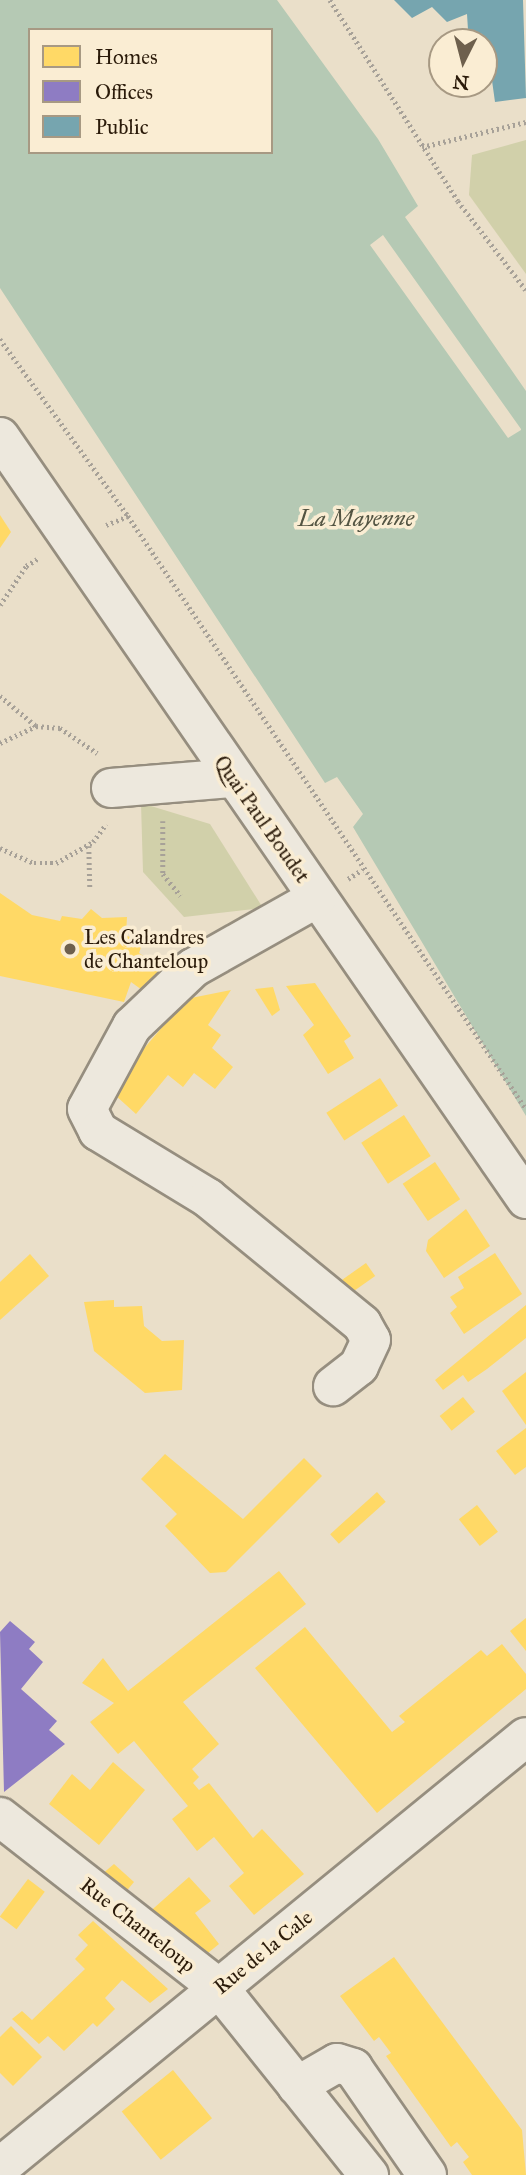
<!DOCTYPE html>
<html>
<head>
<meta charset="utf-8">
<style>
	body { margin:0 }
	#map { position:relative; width:526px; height:2175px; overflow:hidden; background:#eadfc9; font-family:"IM FELL Great Primer",serif }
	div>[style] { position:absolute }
	.green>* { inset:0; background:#d1d0aa }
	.water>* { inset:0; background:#b5c9b4 }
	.homes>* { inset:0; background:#ffd966; transform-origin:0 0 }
	.offices>* { inset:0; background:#8e7cc3 }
	.public>* { inset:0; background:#76a5af }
	.path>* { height:4.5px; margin-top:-2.25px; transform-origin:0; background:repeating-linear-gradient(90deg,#a7a198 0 2px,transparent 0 5.5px) }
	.roads { filter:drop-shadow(2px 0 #968e7f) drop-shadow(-2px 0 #968e7f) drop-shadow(0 2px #968e7f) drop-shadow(0 -2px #968e7f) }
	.minor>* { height:38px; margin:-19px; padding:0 19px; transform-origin:19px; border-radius:19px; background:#ede8dd }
	.dots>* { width:19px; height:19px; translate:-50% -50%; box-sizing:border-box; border:4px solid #faedd3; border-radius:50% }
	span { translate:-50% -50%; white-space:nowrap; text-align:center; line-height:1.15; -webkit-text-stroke:7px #faedd3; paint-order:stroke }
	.street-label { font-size:21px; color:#2b1b0a }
	.poi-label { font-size:21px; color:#2b1b0a }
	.left { translate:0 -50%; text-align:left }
	.water-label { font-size:23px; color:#535442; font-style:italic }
	.legend { position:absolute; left:28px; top:28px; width:245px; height:126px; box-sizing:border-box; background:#faedd3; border:2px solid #a79983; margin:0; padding:9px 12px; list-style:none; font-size:21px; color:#2b1b0a }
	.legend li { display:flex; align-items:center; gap:14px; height:35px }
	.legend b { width:35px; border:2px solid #a79983 }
	.north { position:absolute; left:428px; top:28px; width:70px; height:70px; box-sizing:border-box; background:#faedd3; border:2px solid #a79983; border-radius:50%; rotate:186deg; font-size:19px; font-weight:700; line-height:28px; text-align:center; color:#2b1b0a }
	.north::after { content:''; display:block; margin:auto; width:24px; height:32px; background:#6e604d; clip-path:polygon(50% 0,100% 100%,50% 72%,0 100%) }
</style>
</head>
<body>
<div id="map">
	<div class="green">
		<div style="clip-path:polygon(526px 140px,526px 274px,469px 195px,472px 155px)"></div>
		<div style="clip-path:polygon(141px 803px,210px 824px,263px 908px,184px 917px,143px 872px)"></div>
	</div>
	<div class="water">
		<div style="clip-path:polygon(evenodd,0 0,277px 0,378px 139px,418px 206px,405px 217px,526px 391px,526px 1116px,353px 827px,363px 814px,337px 777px,325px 783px,0 288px,0 0,30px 30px,271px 30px,271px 152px,30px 152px,30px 30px,0 0,383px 235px,521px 429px,521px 430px,508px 438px,370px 245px,383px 235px)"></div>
	</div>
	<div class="homes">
		<div style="clip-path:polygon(0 515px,11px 532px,0 548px)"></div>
		<div style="clip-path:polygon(0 893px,32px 915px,60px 921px,62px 916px,82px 919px,91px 909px,102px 918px,127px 917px,126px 935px,142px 944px,139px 953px,166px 972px,149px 995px,131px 982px,124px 1002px,0 976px)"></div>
		<div style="clip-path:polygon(315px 983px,351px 1036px,344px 1041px,354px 1058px,328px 1074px,303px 1035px,314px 1025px,286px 986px)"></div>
		<div style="clip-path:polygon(273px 987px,280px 1010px,272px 1016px,255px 989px)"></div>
		<div style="clip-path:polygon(231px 990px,208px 1025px,221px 1035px,212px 1048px,233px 1067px,215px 1089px,194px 1073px,183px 1087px,168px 1075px,136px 1114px,115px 1095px,124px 1083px,119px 1078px,186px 999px)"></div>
		<div style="left:380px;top:1078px;width:33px;height:64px;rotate:57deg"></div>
		<div style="left:404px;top:1115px;width:49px;height:51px;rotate:57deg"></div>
		<div style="left:435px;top:1162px;width:45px;height:39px;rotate:56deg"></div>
		<div style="clip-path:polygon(466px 1209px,490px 1246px,444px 1278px,426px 1251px,428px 1240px)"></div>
		<div style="clip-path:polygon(495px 1253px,522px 1294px,464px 1334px,450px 1313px,457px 1307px,450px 1297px,464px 1288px,458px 1277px)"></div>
		<div style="clip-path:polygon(30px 1254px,49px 1276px,0 1320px,0 1282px)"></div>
		<div style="left:366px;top:1263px;width:16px;height:29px;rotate:55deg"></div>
		<div style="clip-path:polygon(114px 1300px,114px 1307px,142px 1306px,144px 1326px,162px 1341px,184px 1340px,182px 1390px,145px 1393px,94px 1351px,84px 1302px)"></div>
		<div style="clip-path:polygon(526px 1305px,526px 1338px,487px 1369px,468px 1382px,463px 1375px,443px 1390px,435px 1380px)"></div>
		<div style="clip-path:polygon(526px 1372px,526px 1425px,502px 1391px)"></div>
		<div style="left:463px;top:1397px;width:19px;height:30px;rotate:51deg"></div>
		<div style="clip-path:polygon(526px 1428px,526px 1467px,515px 1475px,496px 1451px)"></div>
		<div style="clip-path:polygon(165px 1454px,243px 1519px,304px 1458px,322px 1476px,226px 1572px,210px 1573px,165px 1526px,177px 1514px,141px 1479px)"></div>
		<div style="left:377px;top:1492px;width:13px;height:63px;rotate:48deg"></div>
		<div style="left:477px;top:1505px;width:34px;height:23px;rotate:52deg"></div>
		<div style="clip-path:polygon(279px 1571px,306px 1604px,183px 1702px,219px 1744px,192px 1769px,199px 1777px,193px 1783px,199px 1790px,209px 1783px,253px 1838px,262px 1829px,304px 1874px,254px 1915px,229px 1886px,244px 1873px,214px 1837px,197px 1851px,172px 1819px,188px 1806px,134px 1741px,118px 1754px,90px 1722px,114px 1703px,82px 1683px,103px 1658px,128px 1691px)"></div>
		<div style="clip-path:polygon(526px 1618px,526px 1651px,510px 1631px)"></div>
		<div style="clip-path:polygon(305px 1627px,392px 1732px,405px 1722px,399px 1716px,481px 1650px,487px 1656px,502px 1644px,526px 1674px,526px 1689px,377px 1813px,255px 1668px)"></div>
		<div style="clip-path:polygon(113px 1762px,145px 1790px,99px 1845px,49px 1804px,72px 1774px,90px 1790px)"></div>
		<div style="clip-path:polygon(114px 1864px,134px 1882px,124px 1894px,101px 1875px)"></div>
		<div style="clip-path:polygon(189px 1877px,211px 1901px,195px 1913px,219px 1944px,192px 1966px,146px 1915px)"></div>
		<div style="left:28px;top:1879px;width:21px;height:47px;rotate:37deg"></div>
		<div style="clip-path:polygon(93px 1921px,168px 1989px,150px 2003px,122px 1980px,105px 1998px,115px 2009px,97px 2027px,93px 2023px,64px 2051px,48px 2036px,39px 2044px,12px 2019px,22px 2011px,32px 2020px,85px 1969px,75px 1959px,88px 1945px,78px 1935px)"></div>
		<div style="clip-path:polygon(394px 1957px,522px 2130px,526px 2175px,472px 2175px,463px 2162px,469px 2157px,457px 2142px,451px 2147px,386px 2056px,391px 2053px,379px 2037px,374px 2041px,340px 1996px)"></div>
		<div style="clip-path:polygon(11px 2026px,42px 2057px,13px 2086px,0 2073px,0 2037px)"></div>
		<div style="left:173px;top:2070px;width:62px;height:66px;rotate:51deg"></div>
	</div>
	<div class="offices">
		<div style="clip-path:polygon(10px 1621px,35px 1642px,29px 1649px,43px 1662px,21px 1689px,57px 1721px,49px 1730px,65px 1744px,4px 1792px,0 1632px)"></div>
	</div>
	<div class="public">
		<div style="clip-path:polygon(394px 0,523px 0,526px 98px,495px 102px,487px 45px,482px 34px,468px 30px,467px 14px,447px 22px,432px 7px,412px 18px)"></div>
	</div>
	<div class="path">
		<div style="left:330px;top:0;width:238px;rotate:57.5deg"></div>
		<div style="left:458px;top:201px;width:112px;rotate:52.6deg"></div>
		<div style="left:422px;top:147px;width:107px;rotate:-13.5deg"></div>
		<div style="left:0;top:339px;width:218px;rotate:54.1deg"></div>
		<div style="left:128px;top:516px;width:714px;rotate:56.13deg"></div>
		<div style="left:106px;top:525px;width:24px;rotate:-22deg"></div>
		<div style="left:0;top:605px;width:47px;rotate:-56.3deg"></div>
		<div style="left:26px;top:566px;width:15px;rotate:-32deg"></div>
		<div style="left:0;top:696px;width:47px;rotate:39.8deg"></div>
		<div style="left:0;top:743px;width:40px;rotate:-25deg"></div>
		<div style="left:36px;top:726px;width:24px;rotate:5deg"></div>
		<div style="left:60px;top:728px;width:45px;rotate:34deg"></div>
		<div style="left:163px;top:821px;width:53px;rotate:90deg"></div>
		<div style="left:163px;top:874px;width:28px;rotate:51deg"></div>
		<div style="left:89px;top:846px;width:41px;rotate:88.6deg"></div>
		<div style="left:0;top:848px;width:37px;rotate:24deg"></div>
		<div style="left:34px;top:863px;width:22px"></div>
		<div style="left:56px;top:863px;width:43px;rotate:-29.6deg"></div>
		<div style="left:93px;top:842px;width:22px;rotate:-54deg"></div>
		<div style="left:348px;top:879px;width:17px;rotate:-33deg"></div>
	</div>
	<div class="roads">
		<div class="minor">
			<div style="left:0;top:437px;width:926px;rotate:55.38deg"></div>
			<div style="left:111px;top:788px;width:122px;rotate:-4.7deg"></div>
			<div style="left:317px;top:898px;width:142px;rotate:150.6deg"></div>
			<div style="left:193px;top:968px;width:84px;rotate:136.4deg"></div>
			<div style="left:132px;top:1026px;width:94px;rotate:118.5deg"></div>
			<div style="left:87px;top:1109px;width:25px;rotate:63deg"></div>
			<div style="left:98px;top:1131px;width:129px;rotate:31.3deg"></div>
			<div style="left:208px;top:1198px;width:199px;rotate:39.3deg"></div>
			<div style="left:362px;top:1324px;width:18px;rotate:61deg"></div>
			<div style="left:371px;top:1340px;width:29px;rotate:115deg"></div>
			<div style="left:359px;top:1366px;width:33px;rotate:142deg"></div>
			<div style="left:0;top:1817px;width:278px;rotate:38deg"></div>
			<div style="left:219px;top:1988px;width:240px;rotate:51.3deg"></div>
			<div style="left:297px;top:2086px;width:46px;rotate:-29.9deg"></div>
			<div style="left:337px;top:2063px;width:17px;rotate:17deg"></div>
			<div style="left:353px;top:2068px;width:130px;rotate:55.3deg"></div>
			<div style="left:0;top:2167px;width:679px;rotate:-39.27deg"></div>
		</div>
	</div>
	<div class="dots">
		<div style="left:70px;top:949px;background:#6e604d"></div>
	</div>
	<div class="street-label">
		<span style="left:262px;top:819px;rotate:55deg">Quai Paul Boudet</span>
		<span style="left:138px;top:1925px;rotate:38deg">Rue Chanteloup</span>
		<span style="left:263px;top:1952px;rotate:-39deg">Rue de la Cale</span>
	</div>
	<div class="poi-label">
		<span class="left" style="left:84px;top:949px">Les Calandres<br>de Chanteloup</span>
	</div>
	<div class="water-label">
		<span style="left:356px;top:518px">La Mayenne</span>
	</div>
	<ul class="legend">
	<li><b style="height:19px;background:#ffd966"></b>Homes</li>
	<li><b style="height:19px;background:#8e7cc3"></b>Offices</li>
	<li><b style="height:19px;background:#76a5af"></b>Public</li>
	</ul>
	<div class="north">N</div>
</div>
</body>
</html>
